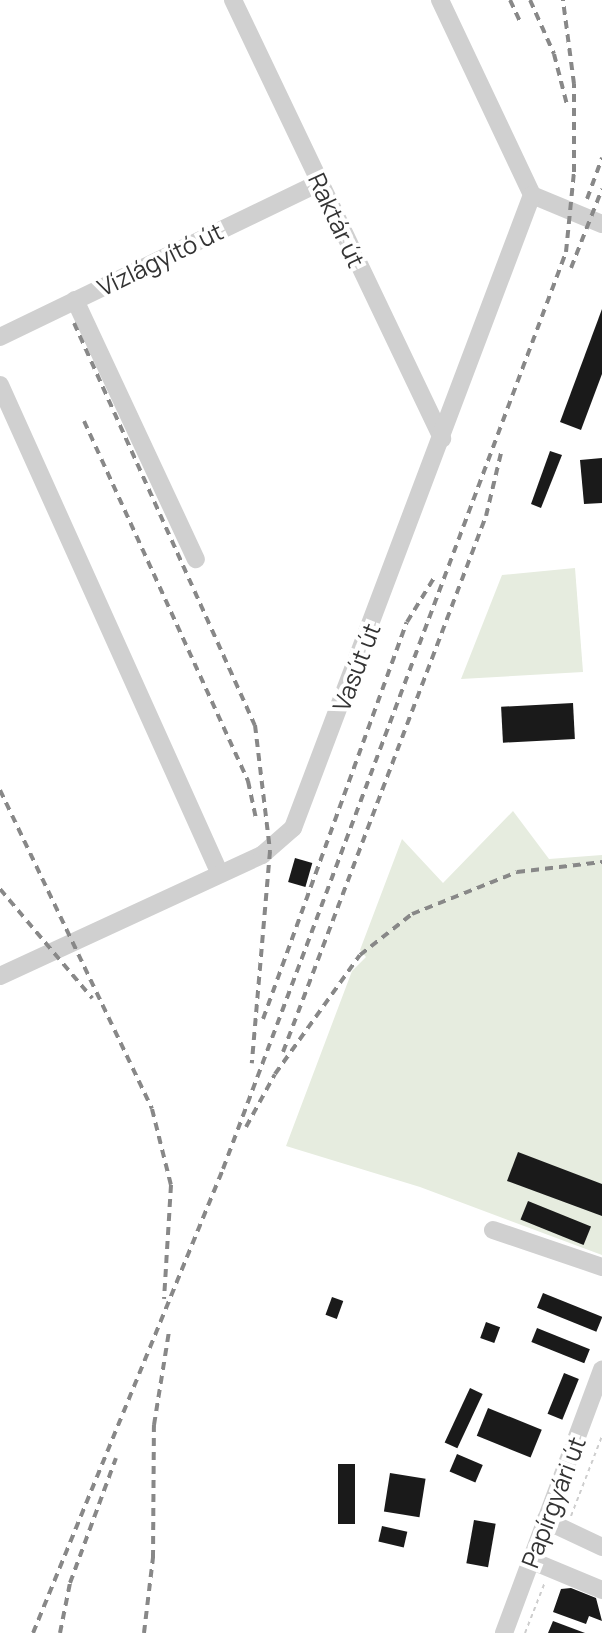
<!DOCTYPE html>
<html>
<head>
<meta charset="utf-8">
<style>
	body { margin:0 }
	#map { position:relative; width:602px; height:1633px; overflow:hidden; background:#fff; font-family:Manrope,sans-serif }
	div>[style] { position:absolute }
	.green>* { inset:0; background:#e6ecdf }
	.building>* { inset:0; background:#1a1a1a; transform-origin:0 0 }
	.path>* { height:2px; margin-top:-1px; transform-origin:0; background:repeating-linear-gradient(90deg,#cdcdcd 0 4px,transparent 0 8px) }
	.minor>* { height:18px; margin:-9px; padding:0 9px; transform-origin:9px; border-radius:9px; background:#d0d0d0 }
	.rail>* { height:4px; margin-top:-2px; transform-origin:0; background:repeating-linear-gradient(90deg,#888 0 8px,transparent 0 14px) }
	span { translate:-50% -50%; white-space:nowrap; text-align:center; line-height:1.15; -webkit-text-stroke:8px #fff; paint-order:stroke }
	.street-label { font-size:24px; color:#333 }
</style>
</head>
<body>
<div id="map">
	<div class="green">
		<div style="clip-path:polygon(575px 568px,583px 672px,461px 679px,502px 575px)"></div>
		<div style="clip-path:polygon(513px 811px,549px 859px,602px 855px,602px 1255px,420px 1187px,286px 1146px,352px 971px,366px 957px,360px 950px,402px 839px,443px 883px)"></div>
	</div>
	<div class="building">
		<div style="clip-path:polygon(602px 309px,602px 374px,581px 430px,560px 422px)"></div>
		<div style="clip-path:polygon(550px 451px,562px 455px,541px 508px,531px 504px)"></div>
		<div style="clip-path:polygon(602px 458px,602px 503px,584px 504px,580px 460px)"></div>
		<div style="left:573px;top:703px;width:36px;height:72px;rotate:87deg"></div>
		<div style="left:295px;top:858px;width:18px;height:25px;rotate:16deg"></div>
		<div style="clip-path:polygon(518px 1152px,602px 1184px,602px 1216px,507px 1181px)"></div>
		<div style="left:528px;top:1201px;width:68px;height:20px;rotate:22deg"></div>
		<div style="left:543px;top:1293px;width:64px;height:16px;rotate:22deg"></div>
		<div style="left:332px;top:1297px;width:12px;height:19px;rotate:20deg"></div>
		<div style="left:486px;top:1322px;width:15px;height:17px;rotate:20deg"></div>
		<div style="left:537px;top:1328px;width:57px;height:15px;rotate:22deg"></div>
		<div style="left:564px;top:1373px;width:16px;height:44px;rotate:22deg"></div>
		<div style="left:470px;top:1388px;width:14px;height:60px;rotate:25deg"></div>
		<div style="left:488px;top:1408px;width:58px;height:30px;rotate:22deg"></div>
		<div style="left:457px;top:1454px;width:28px;height:19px;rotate:23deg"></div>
		<div style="left:338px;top:1464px;width:17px;height:60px"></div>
		<div style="left:390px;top:1473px;width:36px;height:39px;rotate:9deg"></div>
		<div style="left:474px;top:1520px;width:22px;height:44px;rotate:10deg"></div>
		<div style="left:382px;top:1526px;width:26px;height:16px;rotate:13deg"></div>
		<div style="clip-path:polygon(571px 1588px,596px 1598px,602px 1621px,589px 1616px,586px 1624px,553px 1612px,561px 1589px)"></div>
		<div style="clip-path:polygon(553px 1621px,585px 1633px,548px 1633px)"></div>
	</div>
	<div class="path">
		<div style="left:571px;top:1516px;width:86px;rotate:-68.8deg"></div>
		<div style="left:525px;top:1633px;width:55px;rotate:-68.6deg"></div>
	</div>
	<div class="minor">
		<div style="left:233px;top:0;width:486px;rotate:64.5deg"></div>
		<div style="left:440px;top:0;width:216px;rotate:64.7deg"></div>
		<div style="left:532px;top:195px;width:76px;rotate:22.5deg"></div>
		<div style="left:75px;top:300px;width:286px;rotate:65deg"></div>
		<div style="left:0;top:337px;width:356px;rotate:-25.8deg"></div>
		<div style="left:0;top:385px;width:536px;rotate:65.78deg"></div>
		<div style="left:0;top:976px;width:289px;rotate:-24.8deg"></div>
		<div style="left:262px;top:855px;width:41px;rotate:-41.1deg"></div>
		<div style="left:293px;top:828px;width:677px;rotate:-69.32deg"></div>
		<div style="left:493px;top:1230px;width:115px;rotate:18.7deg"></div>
		<div style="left:545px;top:1520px;width:63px;rotate:25.3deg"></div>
		<div style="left:530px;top:1560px;width:78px;rotate:22.6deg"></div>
		<div style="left:504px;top:1633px;width:281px;rotate:-69.6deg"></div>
	</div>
	<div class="rail">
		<div style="left:510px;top:0;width:26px;rotate:65deg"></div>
		<div style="left:530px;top:0;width:59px;rotate:66deg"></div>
		<div style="left:554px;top:54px;width:53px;rotate:75.7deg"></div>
		<div style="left:587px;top:199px;width:44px;rotate:-69.9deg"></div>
		<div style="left:571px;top:268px;width:85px;rotate:-68.6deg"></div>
		<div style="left:74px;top:323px;width:441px;rotate:65.8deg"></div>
		<div style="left:255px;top:725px;width:127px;rotate:83.2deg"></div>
		<div style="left:270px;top:851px;width:213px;rotate:94.9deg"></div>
		<div style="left:84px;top:421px;width:396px;rotate:65.5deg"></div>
		<div style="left:248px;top:781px;width:40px;rotate:78deg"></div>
		<div style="left:0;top:790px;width:353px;rotate:64.5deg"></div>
		<div style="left:152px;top:1109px;width:78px;rotate:76deg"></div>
		<div style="left:171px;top:1185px;width:114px;rotate:93.5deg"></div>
		<div style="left:0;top:889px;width:143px;rotate:49.8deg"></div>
		<div style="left:263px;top:1019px;width:422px;rotate:-70.1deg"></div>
		<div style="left:407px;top:622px;width:52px;rotate:-58.5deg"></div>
		<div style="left:283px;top:1052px;width:573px;rotate:-69.26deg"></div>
		<div style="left:486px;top:516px;width:65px;rotate:-76.6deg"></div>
		<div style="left:246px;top:1127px;width:60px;rotate:-61.3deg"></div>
		<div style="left:275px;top:1074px;width:146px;rotate:-54.5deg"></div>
		<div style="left:360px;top:955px;width:66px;rotate:-38.3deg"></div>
		<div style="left:412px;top:914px;width:113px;rotate:-21.8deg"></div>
		<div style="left:517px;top:872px;width:86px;rotate:-6.7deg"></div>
		<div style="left:33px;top:1633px;width:501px;rotate:-67.73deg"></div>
		<div style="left:223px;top:1169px;width:979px;rotate:-69.49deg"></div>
		<div style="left:566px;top:252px;width:80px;rotate:-84.3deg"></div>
		<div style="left:574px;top:172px;width:88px;rotate:-90deg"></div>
		<div style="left:574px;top:84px;width:85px;rotate:-97.5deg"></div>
		<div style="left:60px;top:1633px;width:51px;rotate:-78.7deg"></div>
		<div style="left:70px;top:1583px;width:133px;rotate:-69.8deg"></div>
		<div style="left:144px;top:1633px;width:76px;rotate:-83.2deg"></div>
		<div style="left:153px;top:1558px;width:133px;rotate:-89.6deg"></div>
		<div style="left:154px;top:1425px;width:95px;rotate:-80.9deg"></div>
	</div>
	<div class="street-label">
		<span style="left:337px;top:220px;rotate:65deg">Raktár út</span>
		<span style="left:160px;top:259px;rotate:-26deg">Vízlágyító út</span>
		<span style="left:356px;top:667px;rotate:-69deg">Vasút út</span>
		<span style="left:553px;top:1502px;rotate:-69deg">Papírgyári út</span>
	</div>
</div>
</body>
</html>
